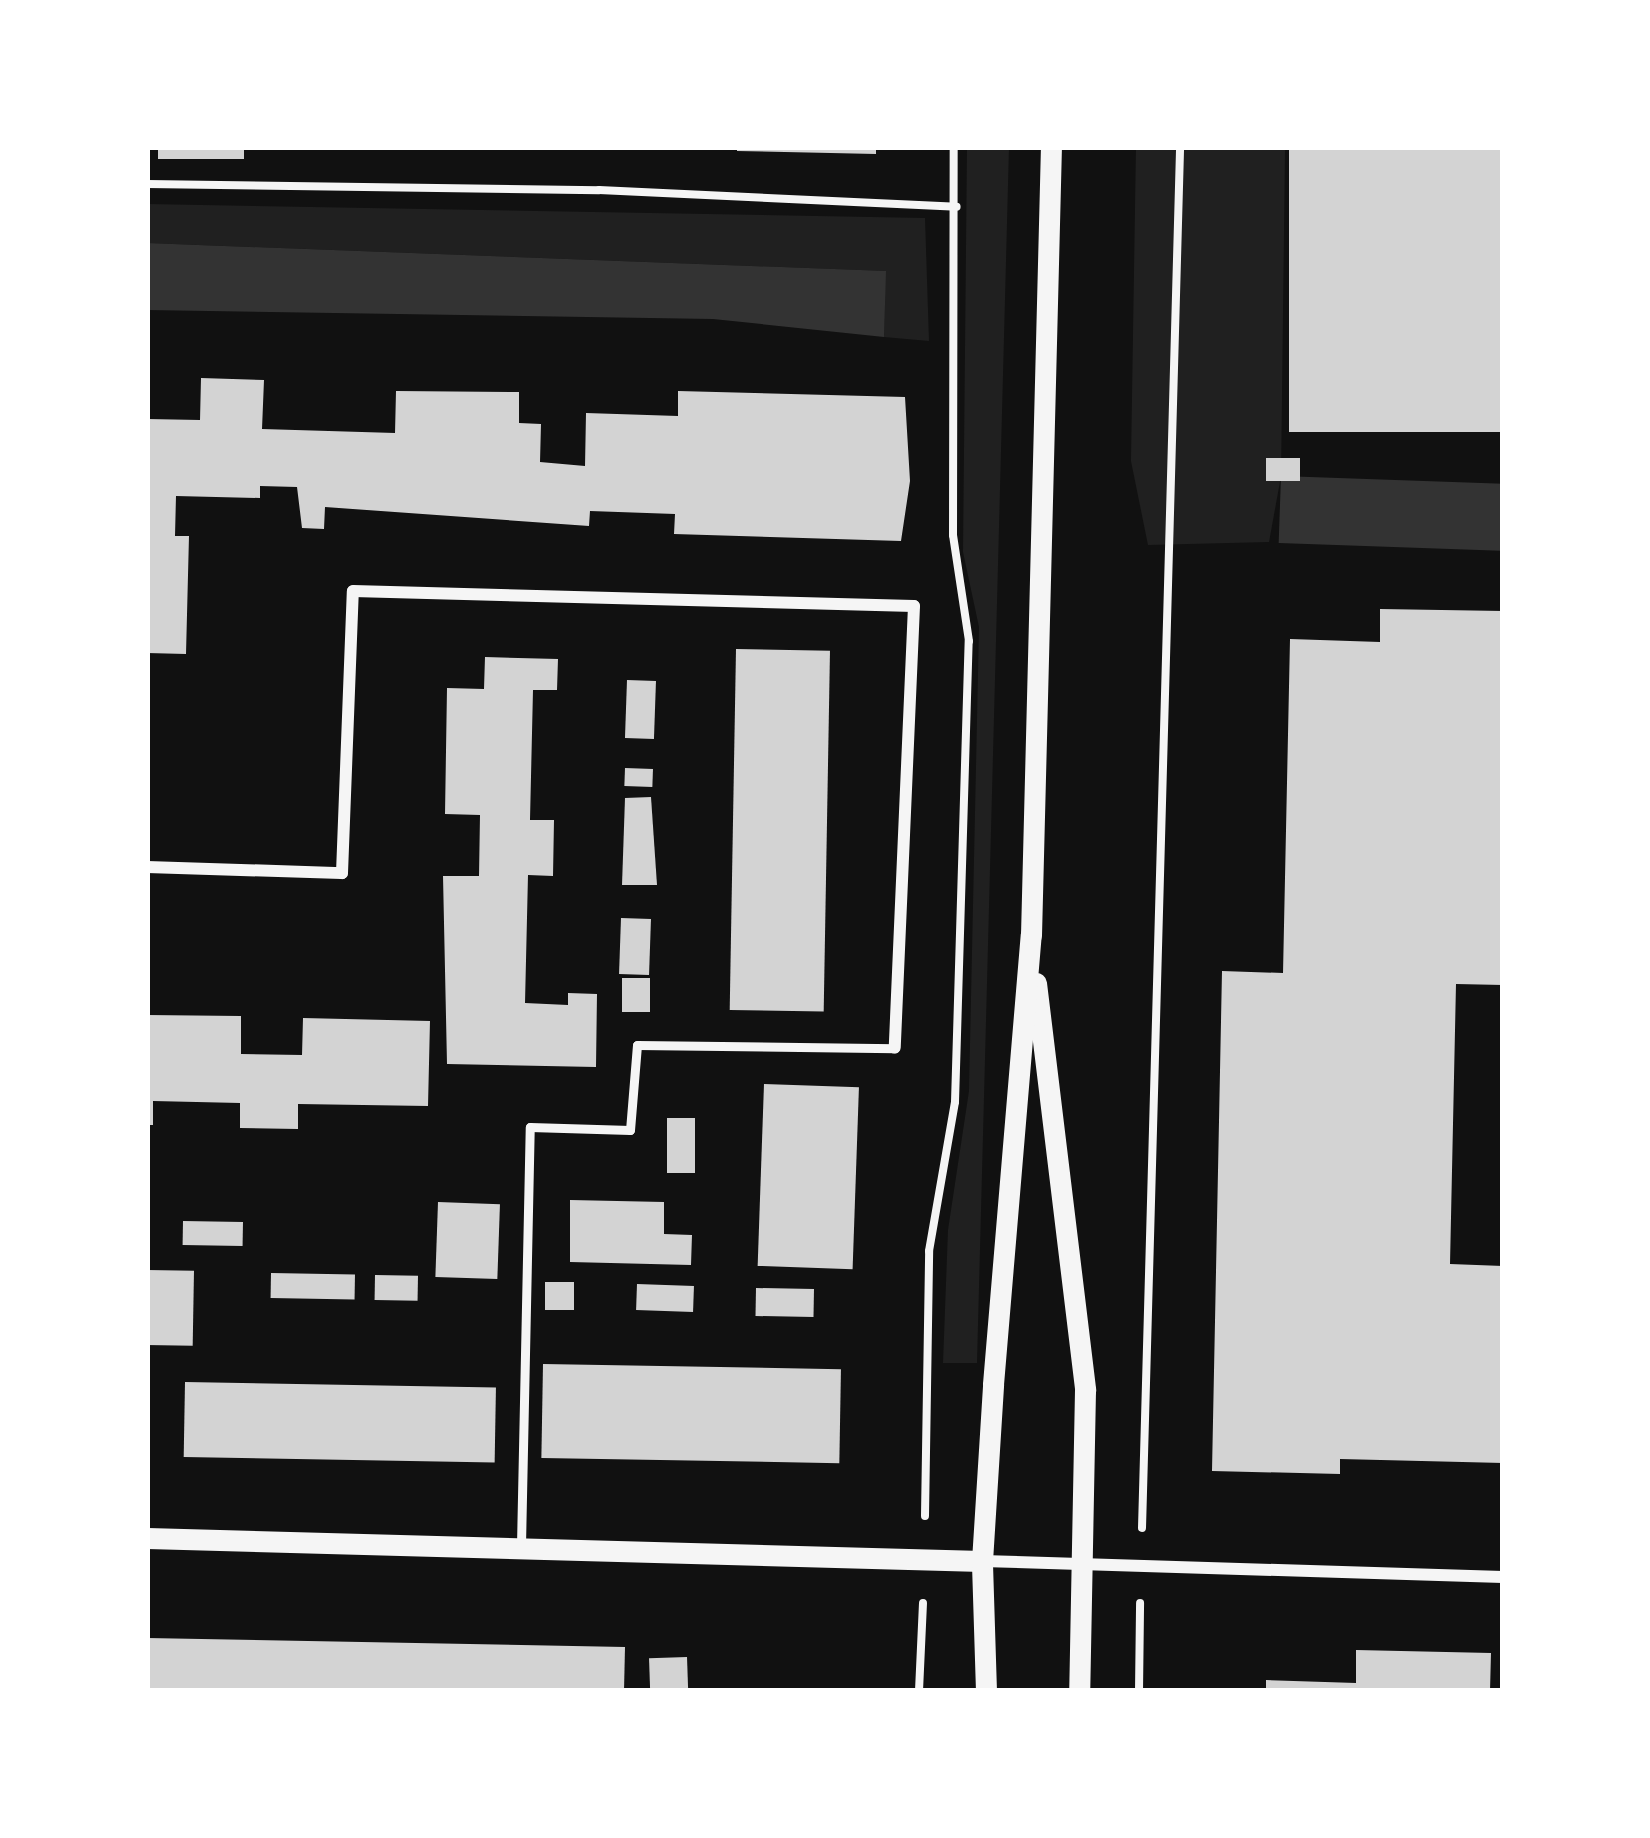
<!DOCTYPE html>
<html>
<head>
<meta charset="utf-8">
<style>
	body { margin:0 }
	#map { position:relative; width:1650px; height:1838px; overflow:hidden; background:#111; font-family:Jost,sans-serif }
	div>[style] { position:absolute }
	.green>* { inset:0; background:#202020 }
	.water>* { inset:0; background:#333; transform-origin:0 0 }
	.building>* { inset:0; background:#d3d3d3; transform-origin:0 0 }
	.path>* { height:8px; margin:-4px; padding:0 4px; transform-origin:4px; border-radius:4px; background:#f5f5f5 }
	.service>* { height:9px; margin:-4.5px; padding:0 4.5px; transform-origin:4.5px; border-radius:4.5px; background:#f5f5f5 }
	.minor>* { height:12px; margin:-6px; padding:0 6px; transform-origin:6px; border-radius:6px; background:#f5f5f5 }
	.tertiary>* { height:21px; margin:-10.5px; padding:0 10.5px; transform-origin:10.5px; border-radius:10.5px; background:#f5f5f5 }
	span { translate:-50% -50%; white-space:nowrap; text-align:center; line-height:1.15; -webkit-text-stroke:9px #fff; paint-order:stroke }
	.frame { position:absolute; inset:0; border:150px solid #fff; pointer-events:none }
</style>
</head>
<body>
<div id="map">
	<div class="green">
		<div style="clip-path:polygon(967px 147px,1009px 147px,977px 1363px,943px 1363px,948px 1230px,969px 1091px,979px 627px,963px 552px)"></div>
		<div style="clip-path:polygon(1136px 147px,1285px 147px,1281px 476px,1269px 542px,1148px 545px,1131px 461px)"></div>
		<div style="clip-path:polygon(147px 204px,925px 218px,929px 341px,884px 337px,885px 271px,147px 243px)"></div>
	</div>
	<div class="water">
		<div style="clip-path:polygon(147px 243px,886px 271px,884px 337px,713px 319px,147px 310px)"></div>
		<div style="left:1281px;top:476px;width:222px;height:67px;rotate:2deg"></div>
	</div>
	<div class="building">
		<div style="left:158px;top:147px;width:86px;height:12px"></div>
		<div style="clip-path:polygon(737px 147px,876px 147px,876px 154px,737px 151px)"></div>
		<div style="left:1289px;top:147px;width:214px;height:285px"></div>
		<div style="clip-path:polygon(201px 378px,264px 380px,262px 429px,395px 433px,396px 391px,519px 392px,519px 423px,541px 424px,540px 462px,585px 466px,586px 413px,678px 416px,678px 391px,905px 397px,910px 481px,901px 541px,674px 534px,675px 514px,590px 511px,589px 526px,325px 507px,324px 529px,302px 528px,297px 487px,260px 486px,260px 498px,176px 496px,175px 536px,189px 536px,186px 654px,147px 653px,147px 419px,200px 420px)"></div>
		<div style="left:1266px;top:458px;width:34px;height:23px"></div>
		<div style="clip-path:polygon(1380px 609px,1503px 611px,1503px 985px,1456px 984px,1450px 1264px,1503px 1266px,1503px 1463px,1340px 1459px,1340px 1474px,1212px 1471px,1222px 971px,1283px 973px,1290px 639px,1380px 642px)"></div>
		<div style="left:736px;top:649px;width:94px;height:361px;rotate:1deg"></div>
		<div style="clip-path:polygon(485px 657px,558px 659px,557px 690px,533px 690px,530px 820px,554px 820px,553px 876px,528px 875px,525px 1003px,568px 1005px,568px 993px,597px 994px,596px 1067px,447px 1064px,443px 876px,479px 876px,480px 815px,445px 814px,447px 688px,484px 689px)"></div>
		<div style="left:627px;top:680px;width:29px;height:58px;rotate:2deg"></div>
		<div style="left:625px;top:768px;width:28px;height:18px;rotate:2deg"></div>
		<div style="clip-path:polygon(651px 797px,657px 885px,622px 885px,625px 798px)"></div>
		<div style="left:621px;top:918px;width:30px;height:56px;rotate:2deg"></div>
		<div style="left:622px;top:978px;width:28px;height:34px"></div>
		<div style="clip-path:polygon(147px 1015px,241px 1016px,241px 1054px,302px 1055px,303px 1018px,430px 1021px,428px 1106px,298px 1104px,298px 1129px,240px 1128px,240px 1103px,153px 1101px,153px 1125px,147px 1125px)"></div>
		<div style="left:764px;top:1084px;width:95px;height:182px;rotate:2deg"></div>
		<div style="left:667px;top:1118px;width:28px;height:55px"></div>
		<div style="clip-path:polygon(570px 1200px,664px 1202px,664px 1234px,692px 1235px,691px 1265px,570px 1262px)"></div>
		<div style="left:438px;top:1202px;width:62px;height:75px;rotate:2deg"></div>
		<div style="left:183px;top:1221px;width:60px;height:24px;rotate:1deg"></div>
		<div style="left:147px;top:1270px;width:47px;height:75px;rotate:1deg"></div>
		<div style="left:271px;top:1273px;width:84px;height:25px;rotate:1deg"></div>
		<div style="left:375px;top:1275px;width:43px;height:25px;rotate:1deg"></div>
		<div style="left:545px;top:1282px;width:29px;height:28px"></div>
		<div style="left:637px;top:1284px;width:57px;height:26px;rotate:2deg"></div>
		<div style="left:756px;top:1288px;width:58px;height:28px;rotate:1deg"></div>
		<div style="left:543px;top:1364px;width:298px;height:94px;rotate:1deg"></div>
		<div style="left:185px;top:1382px;width:311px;height:75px;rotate:1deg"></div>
		<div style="clip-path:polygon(147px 1638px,625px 1647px,624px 1691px,147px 1691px)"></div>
		<div style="clip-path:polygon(1356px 1650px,1491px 1653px,1490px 1691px,1266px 1691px,1266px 1680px,1356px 1683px)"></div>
		<div style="left:687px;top:1657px;width:34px;height:38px;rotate:88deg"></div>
	</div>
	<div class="path">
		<div style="left:147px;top:184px;width:452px;rotate:0.8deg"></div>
		<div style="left:599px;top:190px;width:358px;rotate:2.7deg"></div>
		<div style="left:925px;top:1516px;width:265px;rotate:-89.1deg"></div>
		<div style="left:929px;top:1251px;width:151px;rotate:-80.1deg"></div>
		<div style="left:955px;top:1102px;width:461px;rotate:-88.3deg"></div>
		<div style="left:969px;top:641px;width:107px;rotate:-98.6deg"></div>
		<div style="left:953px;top:535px;width:388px;rotate:-89.9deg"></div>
		<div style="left:1142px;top:1528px;width:1382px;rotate:-88.42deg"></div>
		<div style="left:919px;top:1691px;width:88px;rotate:-87.4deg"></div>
		<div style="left:1139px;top:1691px;width:88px;rotate:-89.3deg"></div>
	</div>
	<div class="service">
		<div style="left:521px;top:1545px;width:418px;rotate:-88.8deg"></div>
		<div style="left:530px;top:1127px;width:100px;rotate:1.7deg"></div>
		<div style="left:630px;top:1130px;width:85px;rotate:-85.3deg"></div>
		<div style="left:637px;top:1045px;width:258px;rotate:0.7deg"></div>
	</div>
	<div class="minor">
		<div style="left:147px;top:867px;width:195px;rotate:1.8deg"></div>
		<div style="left:342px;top:873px;width:282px;rotate:-87.8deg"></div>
		<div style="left:353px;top:591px;width:561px;rotate:1.53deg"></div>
		<div style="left:914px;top:606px;width:442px;rotate:92.5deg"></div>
		<div style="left:982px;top:1561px;width:521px;rotate:1.76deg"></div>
	</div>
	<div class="tertiary">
		<div style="left:1036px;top:983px;width:410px;rotate:83.1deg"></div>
		<div style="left:1085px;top:1390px;width:301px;rotate:91.1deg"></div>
		<div style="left:147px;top:1538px;width:835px;rotate:1.58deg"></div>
		<div style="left:986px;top:1691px;width:130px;rotate:-91.8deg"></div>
		<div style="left:982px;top:1561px;width:177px;rotate:-86.4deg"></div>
		<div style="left:993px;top:1384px;width:451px;rotate:-85.2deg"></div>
		<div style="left:1031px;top:935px;width:788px;rotate:-88.55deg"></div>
	</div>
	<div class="frame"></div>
</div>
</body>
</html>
